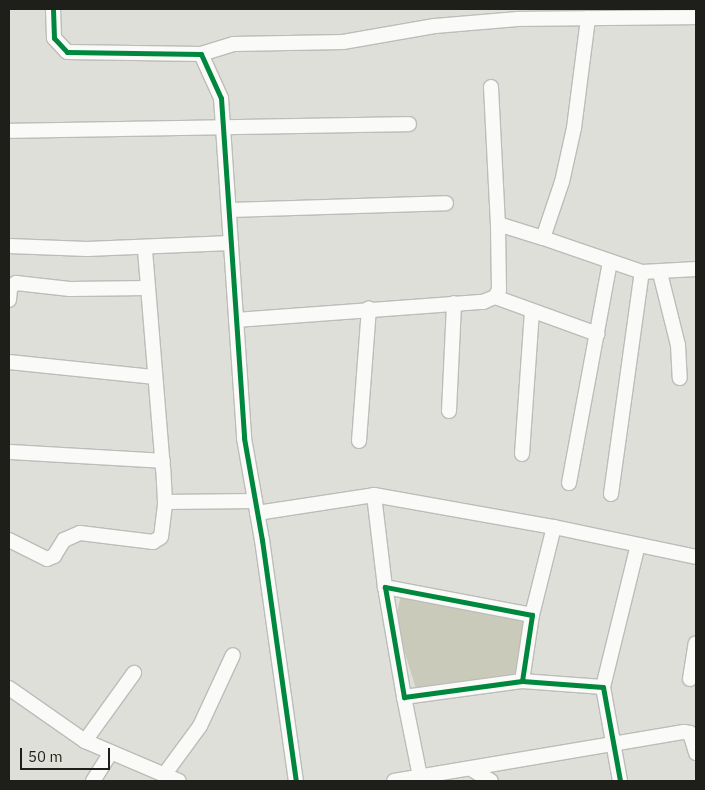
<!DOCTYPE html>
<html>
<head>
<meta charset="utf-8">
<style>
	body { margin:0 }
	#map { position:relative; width:705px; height:790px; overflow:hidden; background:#dfdfda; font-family:"IBM Plex Sans",sans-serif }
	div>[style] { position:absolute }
	.green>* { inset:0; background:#cacabb }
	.roads { filter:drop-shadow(1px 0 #bcbcb8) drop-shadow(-1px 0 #bcbcb8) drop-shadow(0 1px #bcbcb8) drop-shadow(0 -1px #bcbcb8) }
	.minor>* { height:14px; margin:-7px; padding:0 7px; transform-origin:7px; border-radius:7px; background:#fafaf9 }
	.cycleway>* { height:5px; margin:-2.5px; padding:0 2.5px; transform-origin:2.5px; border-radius:2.5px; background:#00873e }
	span { translate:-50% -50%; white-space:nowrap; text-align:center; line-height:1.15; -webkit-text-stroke:5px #e1e2d7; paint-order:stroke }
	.frame { position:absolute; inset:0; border:10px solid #1e1e1a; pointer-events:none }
	.scale { position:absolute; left:20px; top:748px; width:90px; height:22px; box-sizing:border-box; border:2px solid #1e1e1a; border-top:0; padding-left:6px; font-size:15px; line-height:18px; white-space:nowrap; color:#1e1e1a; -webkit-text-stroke:4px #e1e2d7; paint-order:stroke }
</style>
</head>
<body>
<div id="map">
	<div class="green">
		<div style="clip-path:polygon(402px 591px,524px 618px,516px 677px,417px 692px,395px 621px)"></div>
	</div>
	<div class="roads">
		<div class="minor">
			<div style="left:53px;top:9px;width:29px;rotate:88deg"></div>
			<div style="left:54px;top:38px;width:19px;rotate:47deg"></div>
			<div style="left:67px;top:52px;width:134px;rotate:0.9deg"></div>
			<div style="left:201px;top:54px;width:48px;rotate:65.6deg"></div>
			<div style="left:221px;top:98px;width:341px;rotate:86.1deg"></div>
			<div style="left:244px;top:438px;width:104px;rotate:80deg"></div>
			<div style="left:262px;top:540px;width:243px;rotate:82deg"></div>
			<div style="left:201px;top:54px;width:34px;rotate:-17deg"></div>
			<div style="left:234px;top:44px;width:109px;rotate:-1.1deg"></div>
			<div style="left:343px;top:42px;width:93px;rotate:-9.9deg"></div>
			<div style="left:435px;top:26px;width:83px;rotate:-4.8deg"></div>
			<div style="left:518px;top:19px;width:178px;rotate:-0.6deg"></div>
			<div style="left:491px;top:87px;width:137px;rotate:87.1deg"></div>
			<div style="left:498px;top:224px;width:47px;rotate:17.3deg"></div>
			<div style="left:543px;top:238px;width:59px;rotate:-71.3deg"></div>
			<div style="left:562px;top:182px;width:55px;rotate:-77.5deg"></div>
			<div style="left:574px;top:128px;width:111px;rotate:-82.7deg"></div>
			<div style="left:9px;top:131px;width:400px;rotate:-1deg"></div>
			<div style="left:229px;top:210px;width:217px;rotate:-1.8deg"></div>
			<div style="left:543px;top:238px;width:105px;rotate:19deg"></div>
			<div style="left:642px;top:272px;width:54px;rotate:-3.2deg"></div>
			<div style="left:9px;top:246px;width:78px;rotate:2.2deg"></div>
			<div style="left:87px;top:249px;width:144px;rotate:-2.4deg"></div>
			<div style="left:660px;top:273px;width:74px;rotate:76deg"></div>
			<div style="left:678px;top:345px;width:33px;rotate:87deg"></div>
			<div style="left:495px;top:297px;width:109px;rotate:19.9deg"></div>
			<div style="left:9px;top:300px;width:12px;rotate:-85deg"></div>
			<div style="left:10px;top:288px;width:8px;rotate:-40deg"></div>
			<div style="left:16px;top:283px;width:54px;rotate:6.3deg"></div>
			<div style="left:70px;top:289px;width:78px;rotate:-0.7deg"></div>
			<div style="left:236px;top:320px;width:248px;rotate:-4.2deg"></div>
			<div style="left:483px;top:302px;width:13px;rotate:-23deg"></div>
			<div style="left:495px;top:297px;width:8px;rotate:-60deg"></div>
			<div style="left:499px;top:290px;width:66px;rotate:-90.9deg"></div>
			<div style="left:9px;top:362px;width:147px;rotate:5.9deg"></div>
			<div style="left:449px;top:411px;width:108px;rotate:-87.3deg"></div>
			<div style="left:359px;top:441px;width:133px;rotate:-85.7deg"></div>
			<div style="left:9px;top:452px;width:154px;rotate:3.3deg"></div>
			<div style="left:522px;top:454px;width:143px;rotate:-86deg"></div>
			<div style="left:569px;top:483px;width:225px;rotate:-79.5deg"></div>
			<div style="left:611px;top:494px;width:224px;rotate:-82.1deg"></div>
			<div style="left:374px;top:495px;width:93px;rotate:83.2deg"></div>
			<div style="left:165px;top:502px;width:90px;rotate:-0.6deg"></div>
			<div style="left:257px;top:513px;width:118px;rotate:-8.7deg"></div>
			<div style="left:374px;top:495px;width:183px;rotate:10.1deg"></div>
			<div style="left:554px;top:527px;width:145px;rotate:11.9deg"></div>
			<div style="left:9px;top:540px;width:42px;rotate:26.6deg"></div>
			<div style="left:47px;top:559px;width:8px;rotate:-23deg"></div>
			<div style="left:54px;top:556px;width:19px;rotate:-58deg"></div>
			<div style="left:64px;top:540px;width:17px;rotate:-24deg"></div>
			<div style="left:80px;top:533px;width:74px;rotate:7deg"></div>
			<div style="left:153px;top:542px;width:9px;rotate:-32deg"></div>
			<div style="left:161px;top:537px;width:35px;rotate:-83deg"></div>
			<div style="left:165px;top:502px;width:33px;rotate:-93deg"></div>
			<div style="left:163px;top:469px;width:222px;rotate:-94.7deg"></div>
			<div style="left:532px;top:615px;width:91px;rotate:-76deg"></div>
			<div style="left:690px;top:679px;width:36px;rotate:-81deg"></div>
			<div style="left:522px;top:681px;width:67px;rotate:-81.4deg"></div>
			<div style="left:532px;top:615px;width:150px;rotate:-169.2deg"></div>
			<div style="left:385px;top:587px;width:112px;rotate:80.2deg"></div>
			<div style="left:404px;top:697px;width:119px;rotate:-7.7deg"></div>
			<div style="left:522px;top:681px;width:81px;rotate:4.2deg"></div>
			<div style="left:603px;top:687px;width:96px;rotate:79.7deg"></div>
			<div style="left:603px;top:687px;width:146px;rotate:-76.2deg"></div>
			<div style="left:9px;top:688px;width:93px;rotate:34.9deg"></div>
			<div style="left:85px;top:741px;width:102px;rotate:23.1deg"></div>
			<div style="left:404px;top:697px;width:86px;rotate:78.6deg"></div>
			<div style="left:85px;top:741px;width:84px;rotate:-54.2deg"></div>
			<div style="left:471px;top:769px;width:23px;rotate:31deg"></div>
			<div style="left:164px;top:775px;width:61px;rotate:-53.7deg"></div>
			<div style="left:200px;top:726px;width:78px;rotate:-65.1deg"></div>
			<div style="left:93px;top:781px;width:34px;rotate:-58deg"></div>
			<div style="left:394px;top:781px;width:294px;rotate:-9.6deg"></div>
			<div style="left:684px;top:732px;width:6px;rotate:9deg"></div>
			<div style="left:690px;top:733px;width:21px;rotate:73deg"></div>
		</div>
	</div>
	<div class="cycleway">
		<div style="left:53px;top:9px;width:29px;rotate:88deg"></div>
		<div style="left:54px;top:38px;width:19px;rotate:47deg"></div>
		<div style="left:67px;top:52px;width:134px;rotate:0.9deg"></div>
		<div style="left:201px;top:54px;width:48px;rotate:65.6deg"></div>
		<div style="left:221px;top:98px;width:341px;rotate:86.1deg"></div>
		<div style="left:244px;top:438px;width:104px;rotate:80deg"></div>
		<div style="left:262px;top:540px;width:243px;rotate:82deg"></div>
		<div style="left:522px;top:681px;width:67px;rotate:-81.4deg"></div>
		<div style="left:532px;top:615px;width:150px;rotate:-169.2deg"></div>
		<div style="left:385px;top:587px;width:112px;rotate:80.2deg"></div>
		<div style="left:404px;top:697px;width:119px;rotate:-7.7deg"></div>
		<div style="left:522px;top:681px;width:81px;rotate:4.2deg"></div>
		<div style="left:603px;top:687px;width:96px;rotate:79.7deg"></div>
	</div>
	<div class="frame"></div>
	<div class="scale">50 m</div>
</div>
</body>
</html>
